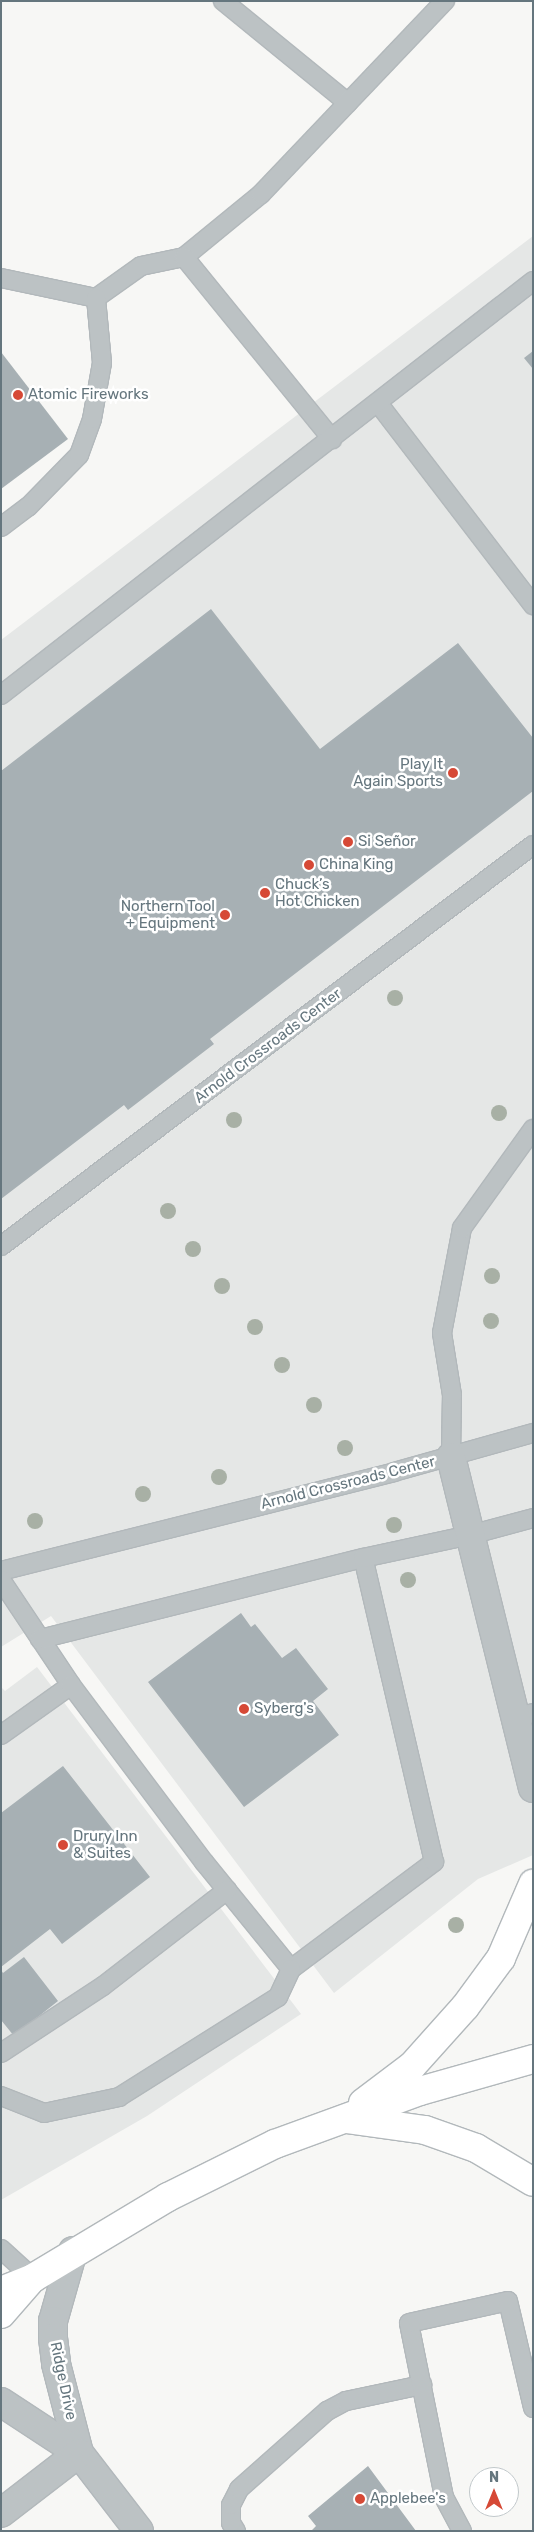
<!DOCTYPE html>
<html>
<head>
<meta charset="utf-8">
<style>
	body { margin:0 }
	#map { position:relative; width:534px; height:2532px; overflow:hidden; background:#f7f7f5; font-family:Rubik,sans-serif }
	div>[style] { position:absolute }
	.built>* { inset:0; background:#e5e7e6 }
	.building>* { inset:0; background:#a7b0b4 }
	.roads { filter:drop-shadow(1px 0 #b2b8bb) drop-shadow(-1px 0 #b2b8bb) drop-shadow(0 1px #b2b8bb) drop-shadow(0 -1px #b2b8bb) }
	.lane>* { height:18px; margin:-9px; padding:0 9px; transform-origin:9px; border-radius:9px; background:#bcc2c4 }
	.street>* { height:28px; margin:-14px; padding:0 14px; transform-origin:14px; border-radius:14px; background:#bcc2c4 }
	.primary>* { height:28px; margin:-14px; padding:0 14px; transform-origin:14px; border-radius:14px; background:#fff }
	.trees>* { width:16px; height:16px; margin:-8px; border-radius:50%; background:#a8b0a5 }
	.dots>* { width:14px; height:14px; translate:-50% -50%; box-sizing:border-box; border:2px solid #fff; border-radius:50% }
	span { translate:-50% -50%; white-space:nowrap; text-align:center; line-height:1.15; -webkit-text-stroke:5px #fff; paint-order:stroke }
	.poi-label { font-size:15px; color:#65767e }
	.left { translate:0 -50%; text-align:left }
	.right { translate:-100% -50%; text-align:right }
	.street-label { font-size:15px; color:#65767e }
	.frame { position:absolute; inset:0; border:2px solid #65767e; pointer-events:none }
	.north { position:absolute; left:469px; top:2467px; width:50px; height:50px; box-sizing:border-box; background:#fff; border:1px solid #c1c8cb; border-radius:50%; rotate:0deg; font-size:14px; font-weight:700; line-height:20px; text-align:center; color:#65767e }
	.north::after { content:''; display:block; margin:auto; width:18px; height:22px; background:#d64936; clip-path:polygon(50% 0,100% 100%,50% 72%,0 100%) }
</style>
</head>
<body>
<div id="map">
	<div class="built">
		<div style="clip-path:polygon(533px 236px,533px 1855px,478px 1879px,334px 1993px,51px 1616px,1px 1647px,1px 640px)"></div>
		<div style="clip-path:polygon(37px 1667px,301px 2014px,147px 2116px,1px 2200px,1px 1687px,5px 1691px)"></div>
	</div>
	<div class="building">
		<div style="clip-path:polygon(533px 351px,533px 369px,524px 358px)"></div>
		<div style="clip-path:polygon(1px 352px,68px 439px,1px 489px)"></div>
		<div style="clip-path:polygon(211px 609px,320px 749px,458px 643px,533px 738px,533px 791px,210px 1039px,214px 1044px,128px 1110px,124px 1105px,1px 1199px,1px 771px)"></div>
		<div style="clip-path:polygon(241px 1613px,251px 1627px,255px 1624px,282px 1658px,296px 1648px,328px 1689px,313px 1701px,339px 1735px,244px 1807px,148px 1682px)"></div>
		<div style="clip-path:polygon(63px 1766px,150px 1877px,62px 1944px,50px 1929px,1px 1967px,1px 1813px)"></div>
		<div style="clip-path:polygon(24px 1957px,58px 2001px,14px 2036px,1px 2020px,1px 1970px,3px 1973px)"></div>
		<div style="clip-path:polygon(368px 2466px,416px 2531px,311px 2531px,316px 2526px,308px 2516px)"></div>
	</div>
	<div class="roads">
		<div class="lane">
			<div style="left:223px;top:1px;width:161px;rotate:39.2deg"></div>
			<div style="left:184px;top:257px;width:99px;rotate:-39.3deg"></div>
			<div style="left:261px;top:194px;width:267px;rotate:-46.4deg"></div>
			<div style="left:1px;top:278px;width:97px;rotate:11.9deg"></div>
			<div style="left:96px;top:298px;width:55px;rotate:-35.4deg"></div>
			<div style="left:141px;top:266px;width:44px;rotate:-11.8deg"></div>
			<div style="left:184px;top:257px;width:235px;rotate:50.9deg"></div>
			<div style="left:378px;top:403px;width:255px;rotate:52.5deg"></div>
			<div style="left:1px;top:527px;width:34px;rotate:-37deg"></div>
			<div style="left:28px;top:507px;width:73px;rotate:-45.6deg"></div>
			<div style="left:79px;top:455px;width:38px;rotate:-70deg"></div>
			<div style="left:92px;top:419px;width:57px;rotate:-79.9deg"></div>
			<div style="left:102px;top:363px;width:65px;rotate:-95.3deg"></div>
			<div style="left:1px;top:695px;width:674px;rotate:-37.89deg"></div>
			<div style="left:1px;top:1246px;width:666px;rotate:-37.01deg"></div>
			<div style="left:451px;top:1457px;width:62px;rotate:-89.1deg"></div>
			<div style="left:452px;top:1395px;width:63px;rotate:-99.2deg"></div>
			<div style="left:442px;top:1333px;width:107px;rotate:-79.2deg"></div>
			<div style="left:462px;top:1228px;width:122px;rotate:-54.4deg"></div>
			<div style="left:1px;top:1571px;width:405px;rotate:-14.1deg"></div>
			<div style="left:394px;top:1472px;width:144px;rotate:-15.7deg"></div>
			<div style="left:1px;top:1580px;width:126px;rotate:56.3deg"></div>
			<div style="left:40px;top:1639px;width:333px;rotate:-14.1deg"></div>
			<div style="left:516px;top:1717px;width:17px;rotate:-13deg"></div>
			<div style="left:1px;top:1735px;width:86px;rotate:-35.5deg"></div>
			<div style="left:71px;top:1685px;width:221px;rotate:53.1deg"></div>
			<div style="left:204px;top:1862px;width:138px;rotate:50.9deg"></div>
			<div style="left:291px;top:1969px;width:179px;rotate:-36.8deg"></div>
			<div style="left:434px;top:1862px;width:312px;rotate:-103.1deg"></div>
			<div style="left:363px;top:1558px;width:109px;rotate:-12.1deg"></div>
			<div style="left:470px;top:1535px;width:65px;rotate:-15.1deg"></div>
			<div style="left:1px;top:2053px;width:122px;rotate:-33.3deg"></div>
			<div style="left:103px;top:1986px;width:157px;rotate:-37.7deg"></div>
			<div style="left:1px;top:2096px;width:46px;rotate:21.6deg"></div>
			<div style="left:44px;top:2113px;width:77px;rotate:-12deg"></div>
			<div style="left:119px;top:2097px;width:188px;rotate:-32.2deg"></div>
			<div style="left:278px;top:1997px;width:31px;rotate:-65deg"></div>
			<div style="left:1px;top:2249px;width:43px;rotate:42.2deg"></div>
			<div style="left:236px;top:2531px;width:9px;rotate:-122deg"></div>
			<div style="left:231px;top:2523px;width:18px;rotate:-90deg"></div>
			<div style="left:231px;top:2505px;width:18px;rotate:-63deg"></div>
			<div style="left:239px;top:2489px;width:118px;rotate:-41.6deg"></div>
			<div style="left:327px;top:2411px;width:21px;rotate:-28deg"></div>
			<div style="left:346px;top:2401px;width:78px;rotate:-11.9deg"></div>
			<div style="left:462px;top:2531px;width:38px;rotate:-118deg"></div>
			<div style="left:444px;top:2497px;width:177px;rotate:-101.4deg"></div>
			<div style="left:409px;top:2323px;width:101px;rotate:-12.5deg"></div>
			<div style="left:508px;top:2301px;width:110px;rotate:76.8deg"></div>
		</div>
		<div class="street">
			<div style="left:451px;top:1457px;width:341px;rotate:76.1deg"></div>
			<div style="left:73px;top:2251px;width:73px;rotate:105.9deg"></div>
			<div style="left:53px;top:2321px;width:17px;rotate:90deg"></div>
			<div style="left:53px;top:2338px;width:26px;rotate:83deg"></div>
			<div style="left:56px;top:2364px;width:92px;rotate:75.5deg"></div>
			<div style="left:1px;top:2402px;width:93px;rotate:33.2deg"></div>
			<div style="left:79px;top:2453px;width:98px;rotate:52.4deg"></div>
			<div style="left:1px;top:2513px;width:98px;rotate:-37.6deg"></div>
		</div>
		<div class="primary">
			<div style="left:363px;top:2103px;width:61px;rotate:-37.1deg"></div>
			<div style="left:412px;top:2066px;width:79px;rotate:-48.1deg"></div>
			<div style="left:465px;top:2007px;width:61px;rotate:-53.7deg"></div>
			<div style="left:501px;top:1958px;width:81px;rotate:-66.6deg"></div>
			<div style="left:346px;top:2119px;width:80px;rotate:7.9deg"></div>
			<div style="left:425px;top:2130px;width:54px;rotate:19.4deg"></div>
			<div style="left:476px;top:2148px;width:66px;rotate:30.8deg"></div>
			<div style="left:1px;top:2291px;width:35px;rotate:-22deg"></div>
			<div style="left:33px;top:2278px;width:157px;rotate:-31deg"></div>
			<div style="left:168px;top:2197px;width:119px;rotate:-26.4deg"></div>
			<div style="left:275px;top:2144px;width:154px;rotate:-20.1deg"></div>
			<div style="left:420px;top:2091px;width:117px;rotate:-15.8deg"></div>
			<div style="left:1px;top:2314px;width:43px;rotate:-48.8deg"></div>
		</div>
	</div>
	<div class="trees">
		<div style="left:395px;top:998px"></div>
		<div style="left:499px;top:1113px"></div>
		<div style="left:234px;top:1120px"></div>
		<div style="left:168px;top:1211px"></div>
		<div style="left:193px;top:1249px"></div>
		<div style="left:492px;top:1276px"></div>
		<div style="left:222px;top:1286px"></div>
		<div style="left:491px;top:1321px"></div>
		<div style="left:255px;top:1327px"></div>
		<div style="left:282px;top:1365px"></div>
		<div style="left:314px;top:1405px"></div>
		<div style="left:345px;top:1448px"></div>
		<div style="left:219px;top:1477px"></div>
		<div style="left:143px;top:1494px"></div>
		<div style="left:35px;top:1521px"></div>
		<div style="left:394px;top:1525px"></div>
		<div style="left:408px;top:1580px"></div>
		<div style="left:456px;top:1925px"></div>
	</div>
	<div class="dots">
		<div style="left:18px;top:395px;background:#d64936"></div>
		<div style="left:453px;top:773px;background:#d64936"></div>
		<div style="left:348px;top:842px;background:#d64936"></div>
		<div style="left:309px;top:865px;background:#d64936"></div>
		<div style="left:265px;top:893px;background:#d64936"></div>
		<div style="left:225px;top:915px;background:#d64936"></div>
		<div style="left:244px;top:1709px;background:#d64936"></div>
		<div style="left:63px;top:1845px;background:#d64936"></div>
		<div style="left:360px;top:2499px;background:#d64936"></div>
	</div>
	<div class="poi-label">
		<span class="left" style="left:28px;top:395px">Atomic Fireworks</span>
		<span class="right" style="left:443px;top:773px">Play It<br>Again Sports</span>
		<span class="left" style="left:358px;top:842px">Si Señor</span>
		<span class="left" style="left:319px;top:865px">China King</span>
		<span class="left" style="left:275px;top:893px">Chuck’s<br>Hot Chicken</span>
		<span class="right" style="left:215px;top:915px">Northern Tool<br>+ Equipment</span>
		<span class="left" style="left:254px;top:1709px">Syberg's</span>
		<span class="left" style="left:73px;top:1845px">Drury Inn<br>&amp; Suites</span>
		<span class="left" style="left:370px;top:2499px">Applebee's</span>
	</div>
	<div class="street-label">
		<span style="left:268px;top:1046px;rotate:-37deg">Arnold Crossroads Center</span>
		<span style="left:348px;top:1483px;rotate:-14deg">Arnold Crossroads Center</span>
		<span style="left:63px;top:2381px;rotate:78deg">Ridge Drive</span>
	</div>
	<div class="frame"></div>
	<div class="north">N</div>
</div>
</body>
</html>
